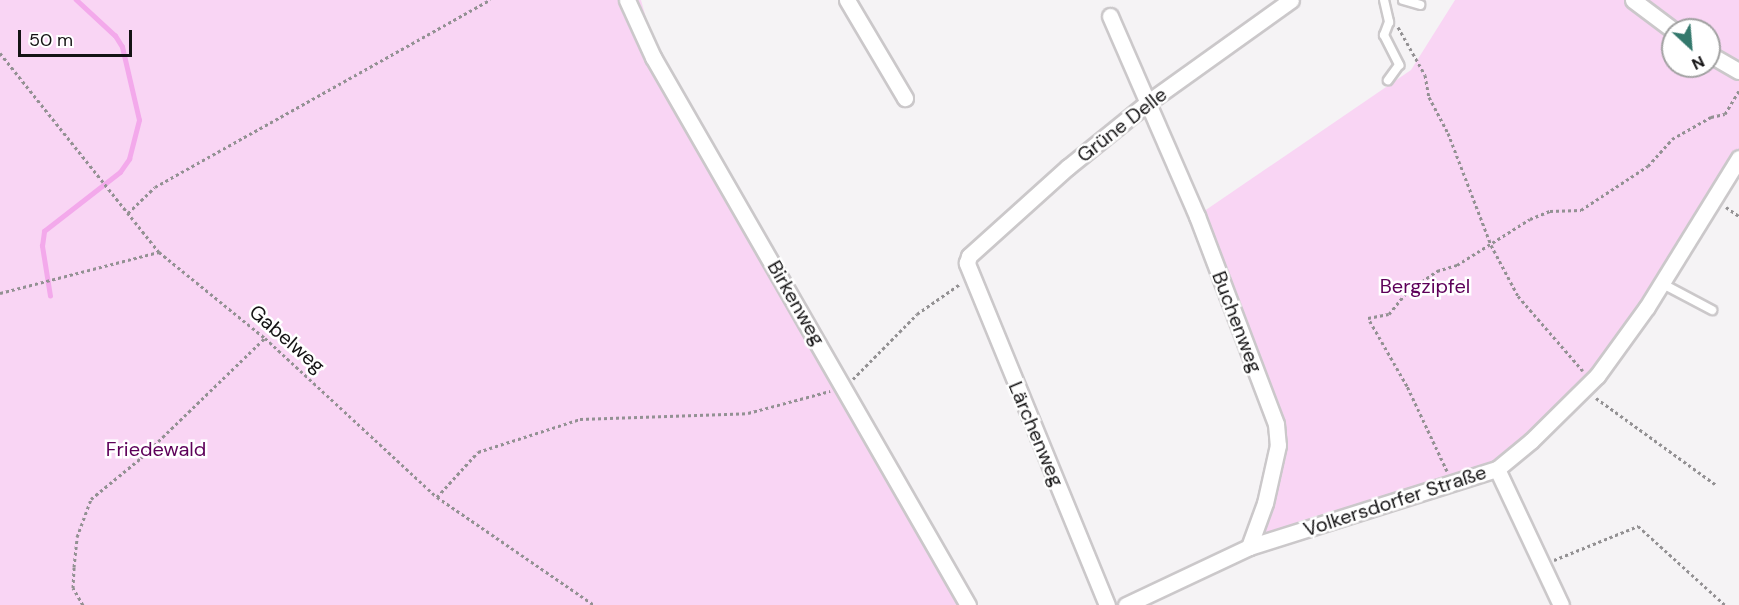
<!DOCTYPE html>
<html>
<head>
<meta charset="utf-8">
<style>
	body { margin:0 }
	#map { position:relative; width:1739px; height:605px; overflow:hidden; background:#f5f3f5; font-family:"DM Sans",sans-serif }
	div>[style] { position:absolute }
	.green>* { inset:0; background:#f9d5f4 }
	.stream>* { height:4.5px; margin:-2.25px; padding:0 2.25px; transform-origin:2.25px; border-radius:2.25px; background:#f3a9eb }
	.path>* { height:3px; margin-top:-1.5px; transform-origin:0; background:repeating-linear-gradient(90deg,#939193 0 3px,transparent 0 6px) }
	.roads { filter:drop-shadow(2px 0 #cbc8ca) drop-shadow(-2px 0 #cbc8ca) drop-shadow(0 2px #cbc8ca) drop-shadow(0 -2px #cbc8ca) }
	.lane>* { height:8px; margin:-4px; padding:0 4px; transform-origin:4px; border-radius:4px; background:#fff }
	.street>* { height:15px; margin:-7.5px; padding:0 7.5px; transform-origin:7.5px; border-radius:7.5px; background:#fff }
	span { translate:-50% -50%; white-space:nowrap; text-align:center; line-height:1.15; -webkit-text-stroke:5px #fff; paint-order:stroke }
	.street-label { font-size:20px; color:#141314 }
	.park-label { font-size:20px; color:#5d0059 }
	.north { position:absolute; left:1661px; top:18px; width:60px; height:60px; box-sizing:border-box; background:#fff; border:2px solid #a1a1a1; border-radius:50%; rotate:154deg; font-size:16px; font-weight:700; line-height:24px; text-align:center; color:#141314 }
	.north::after { content:''; display:block; margin:auto; width:21px; height:27px; background:#33786c; clip-path:polygon(50% 0,100% 100%,50% 72%,0 100%) }
	.scale { position:absolute; left:18px; top:30px; width:114px; height:27px; box-sizing:border-box; border:3px solid #141314; border-top:0; padding-left:8px; font-size:18px; line-height:21px; white-space:nowrap; color:#141314; -webkit-text-stroke:4px #fff; paint-order:stroke }
</style>
</head>
<body>
<div id="map">
	<div class="green">
		<div style="clip-path:polygon(0 0,641px 0,664px 84px,965px 605px,0 605px)"></div>
		<div style="clip-path:polygon(evenodd,1455px 0,1739px 0,1739px 156px,1597px 376px,1497px 469px,1249px 547px,1278px 445px,1197px 216px,1411px 70px,1455px 0,1673px 30px,1709px 30px,1709px 66px,1673px 66px,1673px 30px)"></div>
	</div>
	<div class="stream">
		<div style="left:50px;top:296px;width:51px;rotate:-99.1deg"></div>
		<div style="left:42px;top:246px;width:15px;rotate:-82deg"></div>
		<div style="left:44px;top:231px;width:96px;rotate:-37.8deg"></div>
		<div style="left:120px;top:172px;width:16px;rotate:-55deg"></div>
		<div style="left:129px;top:159px;width:40px;rotate:-75.6deg"></div>
		<div style="left:139px;top:120px;width:75px;rotate:-103.1deg"></div>
		<div style="left:122px;top:47px;width:13px;rotate:-122deg"></div>
		<div style="left:115px;top:36px;width:53px;rotate:-137.3deg"></div>
	</div>
	<div class="path">
		<div style="left:1398px;top:27px;width:55px;rotate:60.6deg"></div>
		<div style="left:1425px;top:75px;width:22px;rotate:80deg"></div>
		<div style="left:1429px;top:97px;width:41px;rotate:62.2deg"></div>
		<div style="left:1448px;top:133px;width:120px;rotate:69deg"></div>
		<div style="left:1491px;top:245px;width:58px;rotate:62.1deg"></div>
		<div style="left:1518px;top:296px;width:99px;rotate:49.1deg"></div>
		<div style="left:0;top:53px;width:255px;rotate:51.4deg"></div>
		<div style="left:159px;top:252px;width:136px;rotate:39.1deg"></div>
		<div style="left:265px;top:338px;width:234px;rotate:42.8deg"></div>
		<div style="left:437px;top:497px;width:191px;rotate:34.5deg"></div>
		<div style="left:1726px;top:207px;width:16px;rotate:35deg"></div>
		<div style="left:128px;top:213px;width:37px;rotate:-44deg"></div>
		<div style="left:155px;top:187px;width:384px;rotate:-29.2deg"></div>
		<div style="left:0;top:293px;width:164px;rotate:-14.5deg"></div>
		<div style="left:853px;top:379px;width:91px;rotate:-45.4deg"></div>
		<div style="left:917px;top:314px;width:52px;rotate:-34.9deg"></div>
		<div style="left:1596px;top:398px;width:148px;rotate:35.9deg"></div>
		<div style="left:1447px;top:471px;width:94px;rotate:-115.2deg"></div>
		<div style="left:1407px;top:386px;width:78px;rotate:-119.8deg"></div>
		<div style="left:1368px;top:318px;width:21px;rotate:-11deg"></div>
		<div style="left:1389px;top:314px;width:28px;rotate:-51deg"></div>
		<div style="left:1407px;top:292px;width:37px;rotate:-35deg"></div>
		<div style="left:1437px;top:271px;width:21px;rotate:-17deg"></div>
		<div style="left:1457px;top:265px;width:86px;rotate:-32.2deg"></div>
		<div style="left:1530px;top:219px;width:22px;rotate:-22deg"></div>
		<div style="left:1550px;top:211px;width:31px;rotate:-2deg"></div>
		<div style="left:1581px;top:210px;width:80px;rotate:-33.3deg"></div>
		<div style="left:1648px;top:166px;width:36px;rotate:-48deg"></div>
		<div style="left:1672px;top:139px;width:45px;rotate:-29.4deg"></div>
		<div style="left:1711px;top:117px;width:14px;rotate:-12deg"></div>
		<div style="left:1725px;top:114px;width:27px;rotate:-59deg"></div>
		<div style="left:437px;top:497px;width:61px;rotate:-47.7deg"></div>
		<div style="left:478px;top:452px;width:107px;rotate:-17.9deg"></div>
		<div style="left:580px;top:419px;width:168px;rotate:-2deg"></div>
		<div style="left:748px;top:413px;width:85px;rotate:-15deg"></div>
		<div style="left:1554px;top:560px;width:91px;rotate:-22deg"></div>
		<div style="left:1638px;top:526px;width:118px;rotate:42.2deg"></div>
		<div style="left:83px;top:605px;width:20px;rotate:-120deg"></div>
		<div style="left:73px;top:588px;width:21px;rotate:-87deg"></div>
		<div style="left:74px;top:567px;width:30px;rotate:-84deg"></div>
		<div style="left:77px;top:537px;width:40px;rotate:-69.8deg"></div>
		<div style="left:91px;top:499px;width:65px;rotate:-39.4deg"></div>
		<div style="left:141px;top:458px;width:173px;rotate:-44.1deg"></div>
	</div>
	<div class="roads">
		<div class="lane">
			<div style="left:1384px;top:0;width:23px;rotate:77deg"></div>
			<div style="left:1389px;top:22px;width:14px;rotate:111deg"></div>
			<div style="left:1384px;top:35px;width:34px;rotate:63deg"></div>
			<div style="left:1399px;top:65px;width:19px;rotate:126deg"></div>
			<div style="left:1403px;top:0;width:18px;rotate:16deg"></div>
			<div style="left:1661px;top:283px;width:58px;rotate:27.9deg"></div>
		</div>
		<div class="street">
			<div style="left:627px;top:0;width:63px;rotate:65.5deg"></div>
			<div style="left:653px;top:57px;width:632px;rotate:60.11deg"></div>
			<div style="left:847px;top:0;width:114px;rotate:59.4deg"></div>
			<div style="left:1633px;top:0;width:50px;rotate:36.9deg"></div>
			<div style="left:1110px;top:16px;width:218px;rotate:66.5deg"></div>
			<div style="left:1197px;top:216px;width:222px;rotate:69.2deg"></div>
			<div style="left:1276px;top:424px;width:21px;rotate:85deg"></div>
			<div style="left:1278px;top:445px;width:59px;rotate:102.6deg"></div>
			<div style="left:1265px;top:503px;width:47px;rotate:110deg"></div>
			<div style="left:1709px;top:54px;width:34px;rotate:30deg"></div>
			<div style="left:1497px;top:469px;width:150px;rotate:64.8deg"></div>
			<div style="left:1107px;top:605px;width:370px;rotate:-112.3deg"></div>
			<div style="left:967px;top:263px;width:7px;rotate:-74deg"></div>
			<div style="left:969px;top:256px;width:133px;rotate:-42deg"></div>
			<div style="left:1068px;top:167px;width:102px;rotate:-39deg"></div>
			<div style="left:1147px;top:103px;width:177px;rotate:-35.6deg"></div>
			<div style="left:1126px;top:605px;width:136px;rotate:-25.2deg"></div>
			<div style="left:1249px;top:547px;width:260px;rotate:-17.5deg"></div>
			<div style="left:1497px;top:469px;width:44px;rotate:-39.5deg"></div>
			<div style="left:1531px;top:441px;width:93px;rotate:-44.6deg"></div>
			<div style="left:1597px;top:376px;width:85px;rotate:-54.1deg"></div>
			<div style="left:1647px;top:307px;width:175px;rotate:-58.3deg"></div>
		</div>
	</div>
	<div class="street-label">
		<span style="left:1122px;top:125px;rotate:-38deg">Grüne Delle</span>
		<span style="left:796px;top:303px;rotate:60deg">Birkenweg</span>
		<span style="left:1237px;top:322px;rotate:69deg">Buchenweg</span>
		<span style="left:287px;top:339px;rotate:41deg">Gabelweg</span>
		<span style="left:1036px;top:434px;rotate:67deg">Lärchenweg</span>
		<span style="left:1395px;top:501px;rotate:-18deg">Volkersdorfer Straße</span>
	</div>
	<div class="park-label">
		<span style="left:1425px;top:286px">Bergzipfel</span>
		<span style="left:156px;top:449px">Friedewald</span>
	</div>
	<div class="north">N</div>
	<div class="scale">50 m</div>
</div>
</body>
</html>
